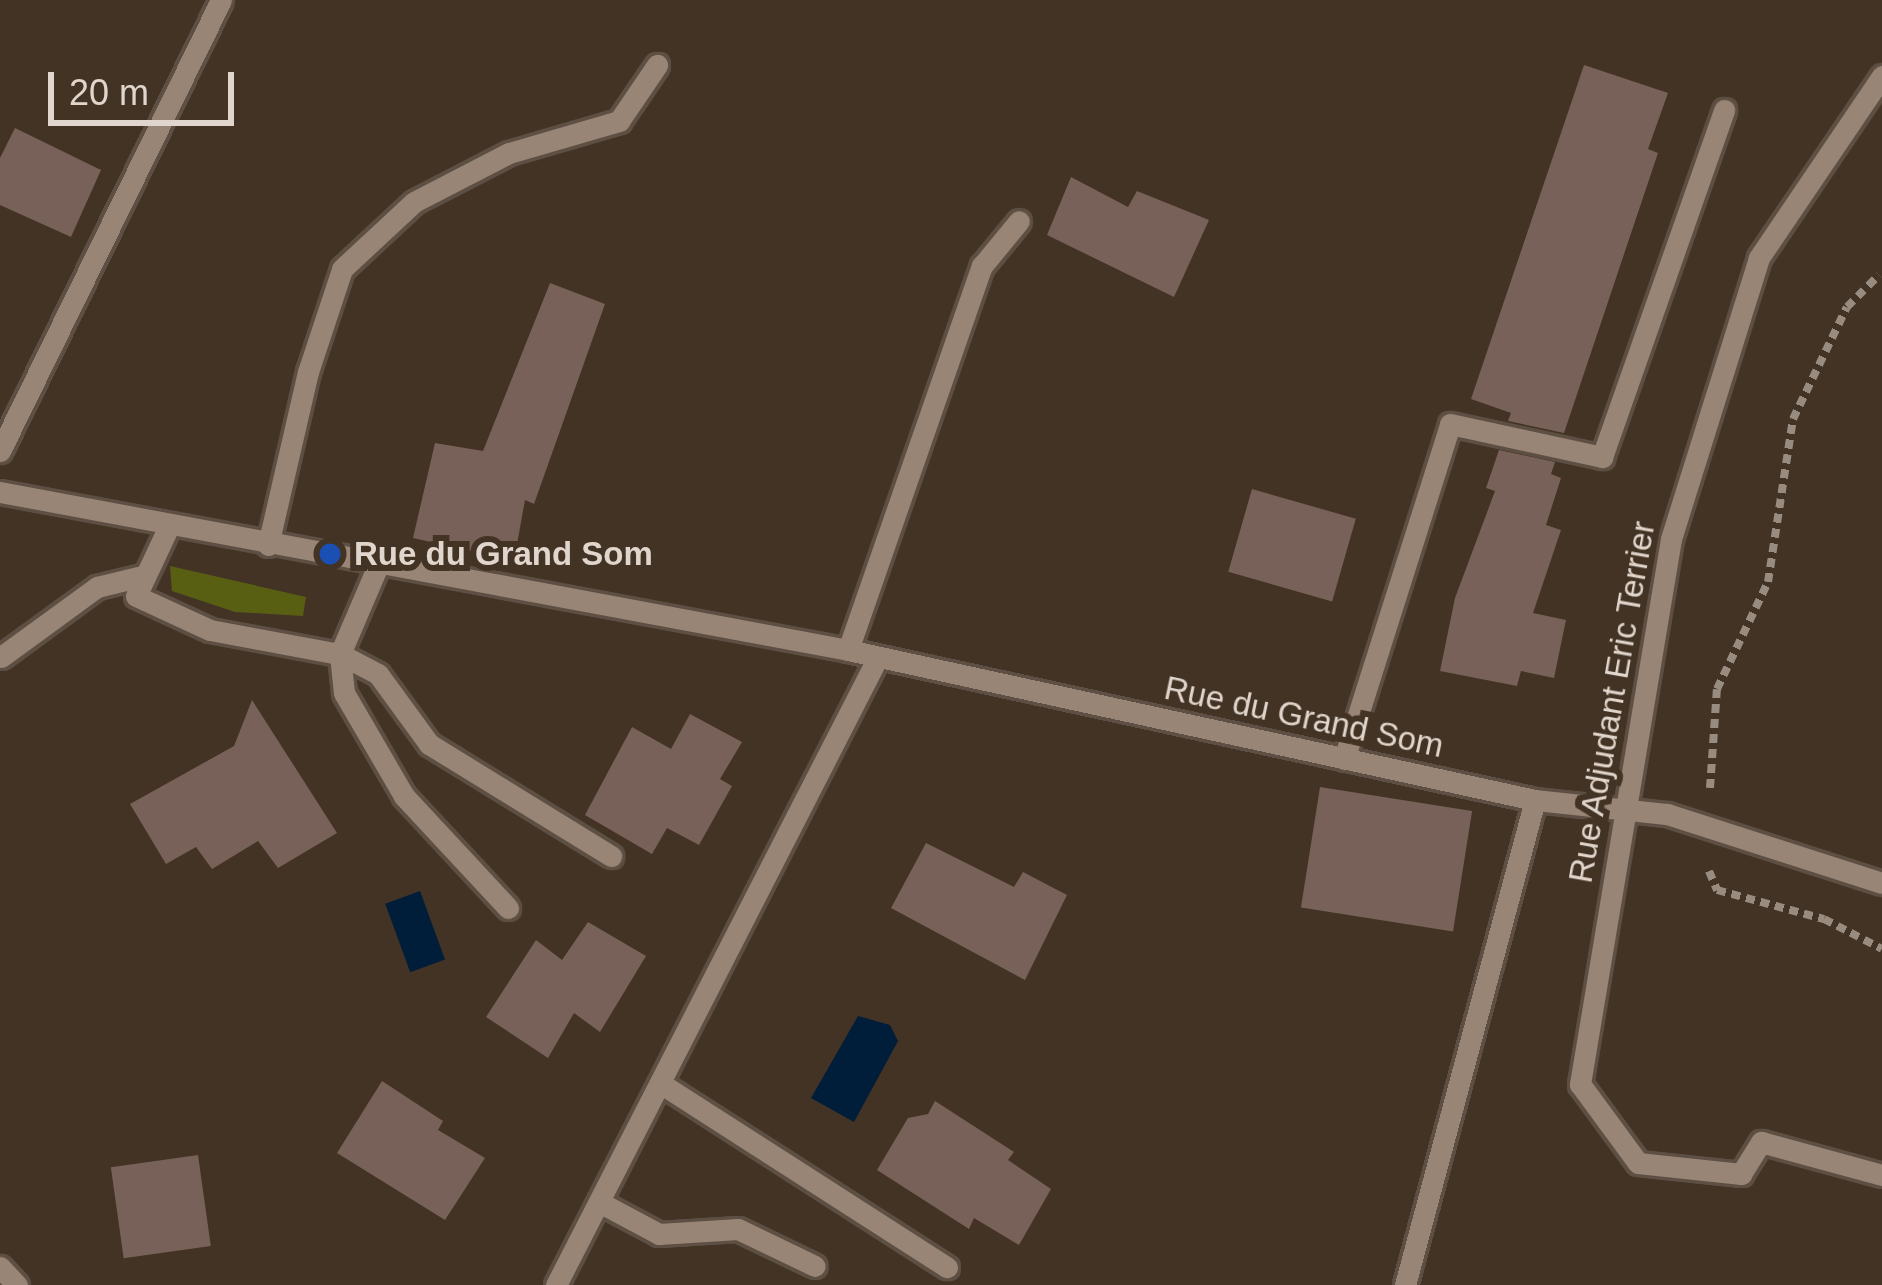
<!DOCTYPE html>
<html>
<head>
<meta charset="utf-8">
<style>
	body { margin:0 }
	#map { position:relative; width:1882px; height:1285px; overflow:hidden; background:#433324; font-family:Helvetica,sans-serif }
	div>[style] { position:absolute }
	.green>* { inset:0; background:#585f13 }
	.water>* { inset:0; background:#001d39; transform-origin:0 0 }
	.building>* { inset:0; background:#786158; transform-origin:0 0 }
	.path>* { height:8px; margin-top:-4px; transform-origin:0; background:repeating-linear-gradient(90deg,#988b7f 0 9px,transparent 0 15px) }
	.roads { filter:drop-shadow(3px 0 #5d4f43) drop-shadow(-3px 0 #5d4f43) drop-shadow(0 3px #5d4f43) drop-shadow(0 -3px #5d4f43) }
	.minor>* { height:21px; margin:-10.5px; padding:0 10.5px; transform-origin:10.5px; border-radius:10.5px; background:#998575 }
	.dots>* { width:33px; height:33px; translate:-50% -50%; box-sizing:border-box; border:6px solid #433324; border-radius:50% }
	span { translate:-50% -50%; white-space:nowrap; text-align:center; line-height:1.15; -webkit-text-stroke:12px #433324; paint-order:stroke }
	.poi-label { font-size:33px; color:#e1d6cd; font-weight:700 }
	.left { translate:0 -50%; text-align:left }
	.street-label { font-size:33px; color:#e1d6cd }
	.scale { position:absolute; left:48px; top:72px; width:186px; height:54px; box-sizing:border-box; border:6px solid #e1d6cd; border-top:0; padding-left:15px; font-size:36px; line-height:42px; white-space:nowrap; color:#e1d6cd; -webkit-text-stroke:9px #433324; paint-order:stroke }
</style>
</head>
<body>
<div id="map">
	<div class="green">
		<div style="clip-path:polygon(170px 566px,306px 597px,303px 616px,235px 612px,172px 591px)"></div>
	</div>
	<div class="water">
		<div style="left:420px;top:891px;width:73px;height:37px;rotate:70deg"></div>
		<div style="clip-path:polygon(858px 1016px,890px 1025px,898px 1041px,854px 1122px,811px 1098px)"></div>
	</div>
	<div class="building">
		<div style="clip-path:polygon(1584px 65px,1668px 93px,1648px 149px,1658px 153px,1564px 433px,1508px 421px,1511px 413px,1471px 399px)"></div>
		<div style="clip-path:polygon(15px 128px,101px 170px,71px 237px,0 205px,0 158px)"></div>
		<div style="clip-path:polygon(1071px 177px,1128px 207px,1137px 191px,1209px 220px,1174px 297px,1047px 235px)"></div>
		<div style="clip-path:polygon(550px 283px,605px 304px,534px 504px,525px 500px,514px 561px,413px 538px,435px 443px,483px 451px)"></div>
		<div style="clip-path:polygon(1499px 450px,1555px 462px,1551px 474px,1561px 478px,1546px 525px,1561px 530px,1533px 613px,1566px 620px,1554px 678px,1521px 671px,1517px 686px,1440px 671px,1455px 598px,1495px 491px,1486px 488px)"></div>
		<div style="left:1252px;top:489px;width:108px;height:86px;rotate:16deg"></div>
		<div style="clip-path:polygon(252px 700px,337px 833px,278px 868px,258px 841px,212px 869px,196px 847px,166px 864px,130px 804px,234px 746px)"></div>
		<div style="clip-path:polygon(690px 714px,742px 742px,720px 779px,732px 786px,699px 845px,667px 828px,652px 854px,585px 815px,632px 727px,671px 749px)"></div>
		<div style="left:1320px;top:787px;width:154px;height:122px;rotate:9deg"></div>
		<div style="clip-path:polygon(926px 843px,1014px 887px,1023px 872px,1067px 895px,1025px 980px,891px 908px)"></div>
		<div style="clip-path:polygon(588px 922px,646px 956px,600px 1032px,574px 1013px,548px 1058px,486px 1017px,536px 940px,562px 960px)"></div>
		<div style="clip-path:polygon(382px 1081px,443px 1121px,438px 1130px,485px 1158px,445px 1220px,337px 1153px)"></div>
		<div style="clip-path:polygon(935px 1101px,1014px 1152px,1008px 1160px,1051px 1189px,1019px 1245px,974px 1218px,969px 1229px,877px 1170px,908px 1118px,928px 1114px)"></div>
		<div style="left:198px;top:1155px;width:92px;height:88px;rotate:82deg"></div>
	</div>
	<div class="path">
		<div style="left:1710px;top:788px;width:99px;rotate:-86deg"></div>
		<div style="left:1717px;top:689px;width:119px;rotate:-64.5deg"></div>
		<div style="left:1768px;top:582px;width:165px;rotate:-81.3deg"></div>
		<div style="left:1793px;top:419px;width:124px;rotate:-64.3deg"></div>
		<div style="left:1847px;top:307px;width:45px;rotate:-45deg"></div>
		<div style="left:1709px;top:871px;width:21px;rotate:67deg"></div>
		<div style="left:1717px;top:890px;width:111px;rotate:15.2deg"></div>
		<div style="left:1824px;top:919px;width:65px;rotate:27.3deg"></div>
	</div>
	<div class="roads">
		<div class="minor">
			<div style="left:1882px;top:76px;width:220px;rotate:124.1deg"></div>
			<div style="left:1759px;top:258px;width:294px;rotate:107.4deg"></div>
			<div style="left:1671px;top:539px;width:553px;rotate:99.48deg"></div>
			<div style="left:1580px;top:1084px;width:98px;rotate:53.7deg"></div>
			<div style="left:1638px;top:1163px;width:104px;rotate:6.1deg"></div>
			<div style="left:1741px;top:1174px;width:38px;rotate:-58deg"></div>
			<div style="left:1761px;top:1142px;width:125px;rotate:15.3deg"></div>
			<div style="left:0;top:451px;width:502px;rotate:-63.89deg"></div>
			<div style="left:0;top:492px;width:863px;rotate:10.55deg"></div>
			<div style="left:848px;top:650px;width:703px;rotate:12.32deg"></div>
			<div style="left:1535px;top:800px;width:133px;rotate:6.1deg"></div>
			<div style="left:1667px;top:814px;width:226px;rotate:17.8deg"></div>
			<div style="left:169px;top:526px;width:77px;rotate:115.2deg"></div>
			<div style="left:136px;top:596px;width:81px;rotate:24.7deg"></div>
			<div style="left:210px;top:630px;width:132px;rotate:10.5deg"></div>
			<div style="left:340px;top:654px;width:99px;rotate:-66.8deg"></div>
			<div style="left:268px;top:545px;width:178px;rotate:-77deg"></div>
			<div style="left:308px;top:372px;width:108px;rotate:-71.7deg"></div>
			<div style="left:342px;top:269px;width:98px;rotate:-42.9deg"></div>
			<div style="left:414px;top:202px;width:107px;rotate:-27.3deg"></div>
			<div style="left:509px;top:153px;width:115px;rotate:-16.2deg"></div>
			<div style="left:619px;top:121px;width:68px;rotate:-55.8deg"></div>
			<div style="left:848px;top:650px;width:407px;rotate:-70.8deg"></div>
			<div style="left:982px;top:266px;width:58px;rotate:-50.6deg"></div>
			<div style="left:1px;top:657px;width:119px;rotate:-36.1deg"></div>
			<div style="left:97px;top:587px;width:50px;rotate:-13.8deg"></div>
			<div style="left:1344px;top:759px;width:351px;rotate:-72.4deg"></div>
			<div style="left:1450px;top:424px;width:156px;rotate:12.2deg"></div>
			<div style="left:1602px;top:457px;width:368px;rotate:-70.6deg"></div>
			<div style="left:508px;top:908px;width:153px;rotate:-132.9deg"></div>
			<div style="left:404px;top:796px;width:119px;rotate:-120.2deg"></div>
			<div style="left:344px;top:693px;width:39px;rotate:-96deg"></div>
			<div style="left:340px;top:654px;width:43px;rotate:27.8deg"></div>
			<div style="left:378px;top:674px;width:87px;rotate:53.9deg"></div>
			<div style="left:429px;top:744px;width:214px;rotate:31.6deg"></div>
			<div style="left:660px;top:1083px;width:341px;rotate:32.7deg"></div>
			<div style="left:599px;top:1202px;width:68px;rotate:28.1deg"></div>
			<div style="left:659px;top:1234px;width:79px;rotate:-3.6deg"></div>
			<div style="left:738px;top:1229px;width:85px;rotate:25.7deg"></div>
			<div style="left:0;top:1267px;width:25px;rotate:47deg"></div>
			<div style="left:556px;top:1285px;width:704px;rotate:-62.85deg"></div>
			<div style="left:1405px;top:1285px;width:502px;rotate:-75deg"></div>
		</div>
	</div>
	<div class="dots">
		<div style="left:330px;top:554px;background:#1a4fb4"></div>
	</div>
	<div class="poi-label">
		<span class="left" style="left:354px;top:554px">Rue du Grand Som</span>
	</div>
	<div class="street-label">
		<span style="left:1612px;top:702px;rotate:-80deg">Rue Adjudant Eric Terrier</span>
		<span style="left:1304px;top:717px;rotate:12deg">Rue du Grand Som</span>
	</div>
	<div class="scale">20 m</div>
</div>
</body>
</html>
